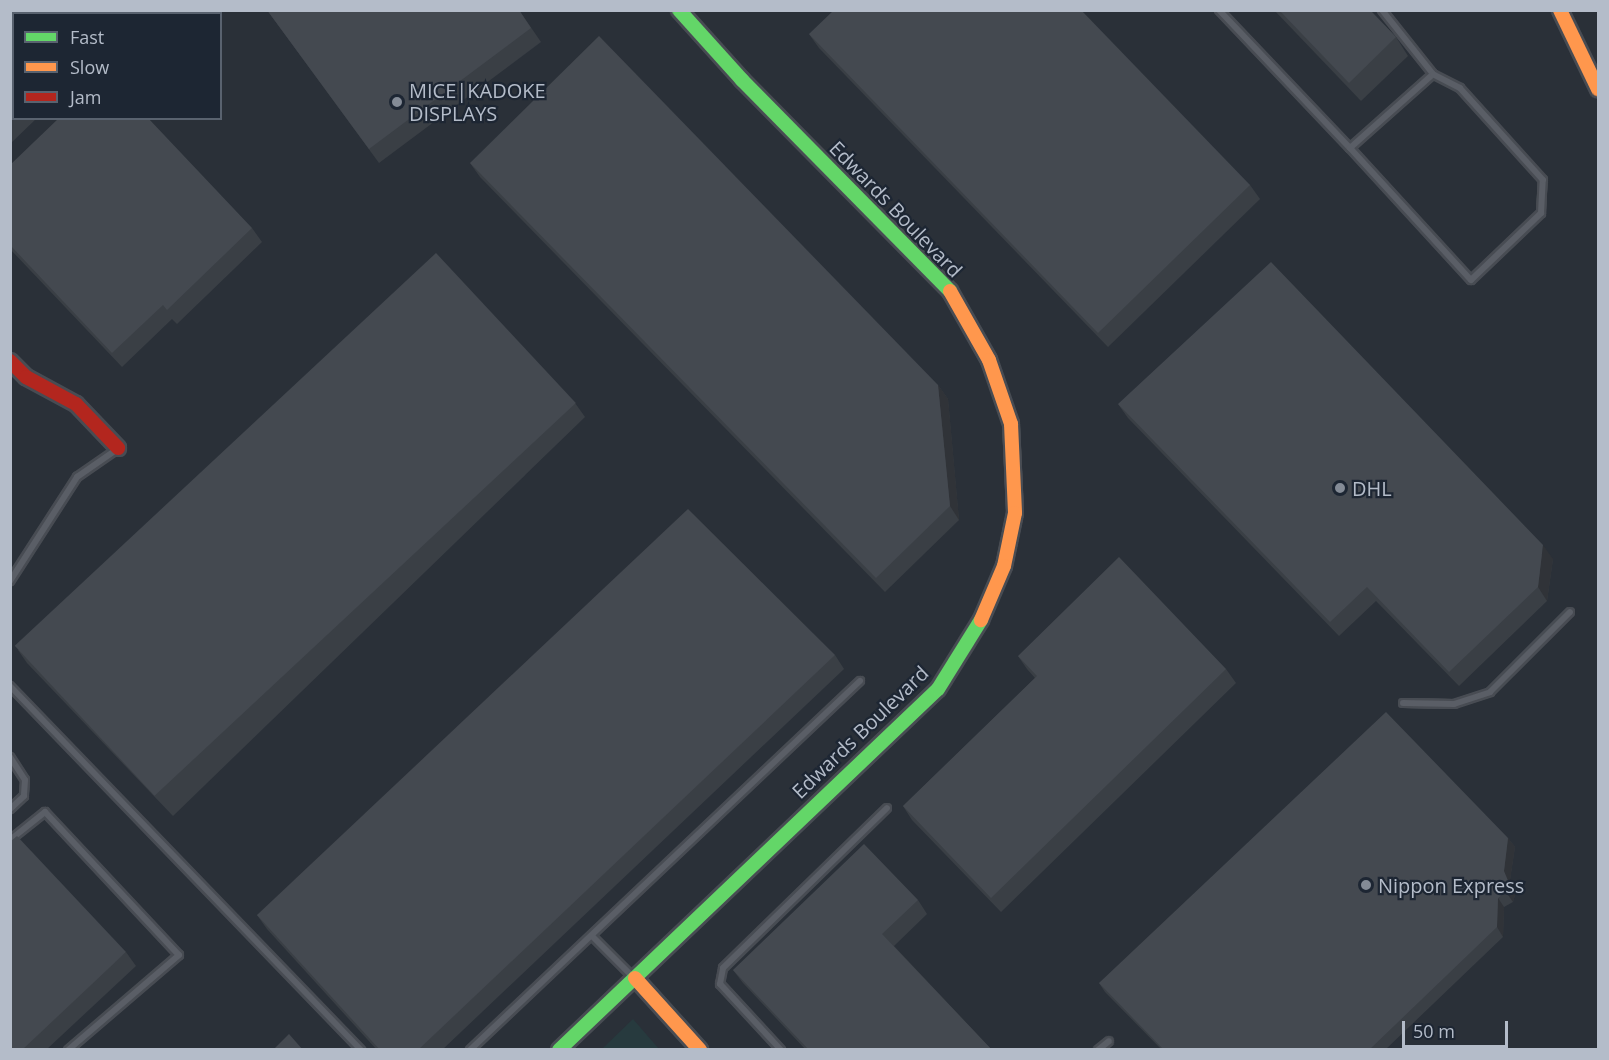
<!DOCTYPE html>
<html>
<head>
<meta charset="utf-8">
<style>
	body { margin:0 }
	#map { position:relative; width:1609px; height:1060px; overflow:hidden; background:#2a3038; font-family:"Open Sans",sans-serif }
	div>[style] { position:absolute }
	.green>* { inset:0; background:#273a3e }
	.roads { filter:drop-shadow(2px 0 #484c53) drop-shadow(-2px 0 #484c53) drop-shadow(0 2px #484c53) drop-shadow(0 -2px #484c53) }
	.lane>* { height:6px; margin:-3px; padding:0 3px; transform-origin:3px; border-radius:3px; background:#5a5e66 }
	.fast>* { height:14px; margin:-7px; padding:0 7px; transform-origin:7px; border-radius:7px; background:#63d668 }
	.slow>* { height:14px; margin:-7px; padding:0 7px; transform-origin:7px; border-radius:7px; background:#ff974d }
	.jam>* { height:14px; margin:-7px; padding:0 7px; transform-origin:7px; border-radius:7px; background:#b3261e }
	.wall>* { inset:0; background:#3a3f45 }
	.shaded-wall>* { inset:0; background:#303338 }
	.building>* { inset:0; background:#444950; transform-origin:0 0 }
	.dots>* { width:16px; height:16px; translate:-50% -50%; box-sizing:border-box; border:3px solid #1d2633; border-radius:50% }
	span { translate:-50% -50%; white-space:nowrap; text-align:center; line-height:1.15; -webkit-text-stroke:4.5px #1d2633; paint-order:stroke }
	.poi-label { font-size:20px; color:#b4bcc9 }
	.left { translate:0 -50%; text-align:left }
	.street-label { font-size:20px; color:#b4bcc9 }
	.frame { position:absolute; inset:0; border:12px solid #b4bcc9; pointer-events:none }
	.legend { position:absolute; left:12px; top:12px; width:210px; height:108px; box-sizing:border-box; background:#1d2633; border:2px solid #59626f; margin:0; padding:8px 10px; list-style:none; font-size:18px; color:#b4bcc9 }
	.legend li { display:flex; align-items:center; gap:12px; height:30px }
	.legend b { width:30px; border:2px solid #59626f }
	.scale { position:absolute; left:1402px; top:1021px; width:106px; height:27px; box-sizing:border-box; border:3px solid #b4bcc9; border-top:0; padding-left:8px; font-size:18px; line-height:21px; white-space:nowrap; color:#b4bcc9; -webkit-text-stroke:4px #1d2633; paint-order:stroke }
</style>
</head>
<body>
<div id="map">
	<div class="green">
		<div style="clip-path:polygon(633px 1019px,659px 1049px,602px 1049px)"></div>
	</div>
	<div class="roads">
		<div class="lane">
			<div style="left:1219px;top:10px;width:190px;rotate:46.5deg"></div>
			<div style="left:1350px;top:148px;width:111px;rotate:-41.7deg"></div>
			<div style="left:1433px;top:74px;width:82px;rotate:-128.6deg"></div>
			<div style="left:1350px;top:148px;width:179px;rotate:47.5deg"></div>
			<div style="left:1471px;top:280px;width:97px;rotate:-43.7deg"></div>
			<div style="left:1541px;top:213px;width:33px;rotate:-87deg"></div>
			<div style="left:1543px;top:180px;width:124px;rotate:-132.1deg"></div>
			<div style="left:1460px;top:88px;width:30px;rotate:-153deg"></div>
			<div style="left:10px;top:581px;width:124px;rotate:-57.2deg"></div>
			<div style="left:77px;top:477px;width:47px;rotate:-34.7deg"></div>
			<div style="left:10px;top:686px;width:506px;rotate:46.04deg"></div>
			<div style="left:1403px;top:703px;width:51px;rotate:1.1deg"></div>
			<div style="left:1454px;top:704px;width:38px;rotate:-18deg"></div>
			<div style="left:1490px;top:692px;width:113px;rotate:-45deg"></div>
			<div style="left:10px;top:757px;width:27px;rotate:57deg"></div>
			<div style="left:25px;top:780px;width:16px;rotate:94deg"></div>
			<div style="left:24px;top:796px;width:19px;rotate:137deg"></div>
			<div style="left:10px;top:840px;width:45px;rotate:-38.7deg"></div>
			<div style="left:45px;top:812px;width:196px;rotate:46.9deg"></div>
			<div style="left:179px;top:955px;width:146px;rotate:139.4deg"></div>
			<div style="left:592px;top:936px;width:57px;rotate:45deg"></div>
			<div style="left:470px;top:1050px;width:537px;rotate:-43.42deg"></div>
			<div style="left:781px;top:1050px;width:90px;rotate:-132.7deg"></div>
			<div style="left:720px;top:984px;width:16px;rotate:-79deg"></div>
			<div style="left:723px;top:968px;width:229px;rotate:-44.3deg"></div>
			<div style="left:1098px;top:1050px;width:14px;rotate:-39deg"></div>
		</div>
		<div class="fast">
			<div style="left:679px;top:10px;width:94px;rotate:48deg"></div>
			<div style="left:742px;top:80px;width:296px;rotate:45.4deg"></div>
			<div style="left:559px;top:1050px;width:523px;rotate:-43.61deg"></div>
			<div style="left:938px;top:689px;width:81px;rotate:-58.1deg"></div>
		</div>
		<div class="slow">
			<div style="left:1560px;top:10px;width:88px;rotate:64.3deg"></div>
			<div style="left:950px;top:291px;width:79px;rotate:60.5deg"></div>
			<div style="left:989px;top:360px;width:68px;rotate:71deg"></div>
			<div style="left:1011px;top:424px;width:89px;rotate:87.4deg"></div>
			<div style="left:1015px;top:513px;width:54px;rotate:101.7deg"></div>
			<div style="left:1004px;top:566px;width:59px;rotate:113.1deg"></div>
			<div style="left:635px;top:978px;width:97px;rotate:47.9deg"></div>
		</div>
		<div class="jam">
			<div style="left:10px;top:361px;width:23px;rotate:45deg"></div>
			<div style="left:26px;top:377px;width:57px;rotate:28.4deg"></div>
			<div style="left:76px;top:404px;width:61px;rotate:46.3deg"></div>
		</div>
	</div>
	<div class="wall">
		<div style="clip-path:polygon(10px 10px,14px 118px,37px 118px,10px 144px)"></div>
		<div style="clip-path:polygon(267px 10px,519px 10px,541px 42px,379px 163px)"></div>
		<div style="clip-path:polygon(1274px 10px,1370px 10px,1396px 37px,1408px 56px,1361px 101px)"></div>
		<div style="clip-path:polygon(809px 34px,1250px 185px,1260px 199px,1108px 347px,819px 48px)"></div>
		<div style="clip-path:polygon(470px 163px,938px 385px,948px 399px,959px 520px,885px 592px,480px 177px)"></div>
		<div style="clip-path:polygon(10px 165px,252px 228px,262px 242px,177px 324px,172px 319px,122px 367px,10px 249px)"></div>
		<div style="clip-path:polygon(575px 403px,585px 417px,173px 816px,27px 663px,18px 650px)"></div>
		<div style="clip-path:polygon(1118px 404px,1553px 559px,1547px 601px,1459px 686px,1376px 601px,1339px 636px,1128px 418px)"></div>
		<div style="clip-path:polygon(835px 655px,844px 669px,442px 1050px,377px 1050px,267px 929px,257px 915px)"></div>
		<div style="clip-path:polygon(1018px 656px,1226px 669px,1236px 683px,1001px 912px,912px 820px,903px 806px,1035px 678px,1027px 669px)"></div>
		<div style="clip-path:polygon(1508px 838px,1515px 847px,1510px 880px,1516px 892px,1513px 902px,1504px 907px,1503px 937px,1385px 1050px,1162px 1050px,1105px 992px,1099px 983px)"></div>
		<div style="clip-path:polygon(918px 900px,927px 914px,894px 946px,992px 1050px,806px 1050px,743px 983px,733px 970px)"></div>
		<div style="clip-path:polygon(126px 952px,136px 966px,46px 1050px,10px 1050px)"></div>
	</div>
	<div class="shaded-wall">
		<div style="clip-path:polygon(938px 385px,948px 399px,959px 520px,950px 506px)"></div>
		<div style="clip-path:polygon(1543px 545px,1553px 559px,1547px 601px,1538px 587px)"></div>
		<div style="clip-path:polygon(1508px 838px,1515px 847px,1510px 880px,1516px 892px,1513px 902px,1506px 892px,1504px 871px)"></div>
		<div style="clip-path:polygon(1498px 898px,1504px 907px,1503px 937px,1497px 927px)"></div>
	</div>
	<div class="building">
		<div style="clip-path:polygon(10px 10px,48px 10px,50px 14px,14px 14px,14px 118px,10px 121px)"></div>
		<div style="clip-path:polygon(267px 10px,519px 10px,531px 28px,369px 149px)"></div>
		<div style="clip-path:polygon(834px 10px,1081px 10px,1250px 185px,1098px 333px,809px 34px)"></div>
		<div style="clip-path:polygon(1279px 10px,1370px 10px,1396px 37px,1349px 83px)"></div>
		<div style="clip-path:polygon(599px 36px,938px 385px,950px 506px,876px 578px,470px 163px)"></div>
		<div style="clip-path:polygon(59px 118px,148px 118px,252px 228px,167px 310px,163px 305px,112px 353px,10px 245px,10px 165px)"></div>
		<div style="left:436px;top:253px;width:205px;height:576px;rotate:47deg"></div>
		<div style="clip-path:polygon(1271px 262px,1543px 545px,1538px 587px,1449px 672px,1367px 587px,1330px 622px,1118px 404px)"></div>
		<div style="clip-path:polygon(688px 509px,835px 655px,418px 1050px,380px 1050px,257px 915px)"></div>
		<div style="clip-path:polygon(1119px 557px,1226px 669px,991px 898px,903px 806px,1037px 676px,1018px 656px)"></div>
		<div style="clip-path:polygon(1386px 712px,1508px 838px,1504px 871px,1509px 883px,1506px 892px,1498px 898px,1497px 927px,1369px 1050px,1164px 1050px,1099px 983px)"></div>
		<div style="clip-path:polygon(17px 836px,126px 952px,22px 1050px,10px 1050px,10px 842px)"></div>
		<div style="clip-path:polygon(864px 844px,918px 900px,882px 934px,992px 1050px,809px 1050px,733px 970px)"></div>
		<div style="clip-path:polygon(289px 1034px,303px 1050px,273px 1050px)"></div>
	</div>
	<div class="dots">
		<div style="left:397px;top:102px;background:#848b96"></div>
		<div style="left:1340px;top:488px;background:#848b96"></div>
		<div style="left:1366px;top:885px;background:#848b96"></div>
	</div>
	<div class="poi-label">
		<span class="left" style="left:409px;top:102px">MICE|KADOKE<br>DISPLAYS</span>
		<span class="left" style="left:1352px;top:488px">DHL</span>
		<span class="left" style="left:1378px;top:885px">Nippon Express</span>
	</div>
	<div class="street-label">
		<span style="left:896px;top:209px;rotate:46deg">Edwards Boulevard</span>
		<span style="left:860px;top:732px;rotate:-44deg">Edwards Boulevard</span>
	</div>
	<div class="frame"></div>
	<ul class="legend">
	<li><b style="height:8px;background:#63d668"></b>Fast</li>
	<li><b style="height:8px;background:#ff974d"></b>Slow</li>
	<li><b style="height:8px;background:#b3261e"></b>Jam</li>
	</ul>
	<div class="scale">50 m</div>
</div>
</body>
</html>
